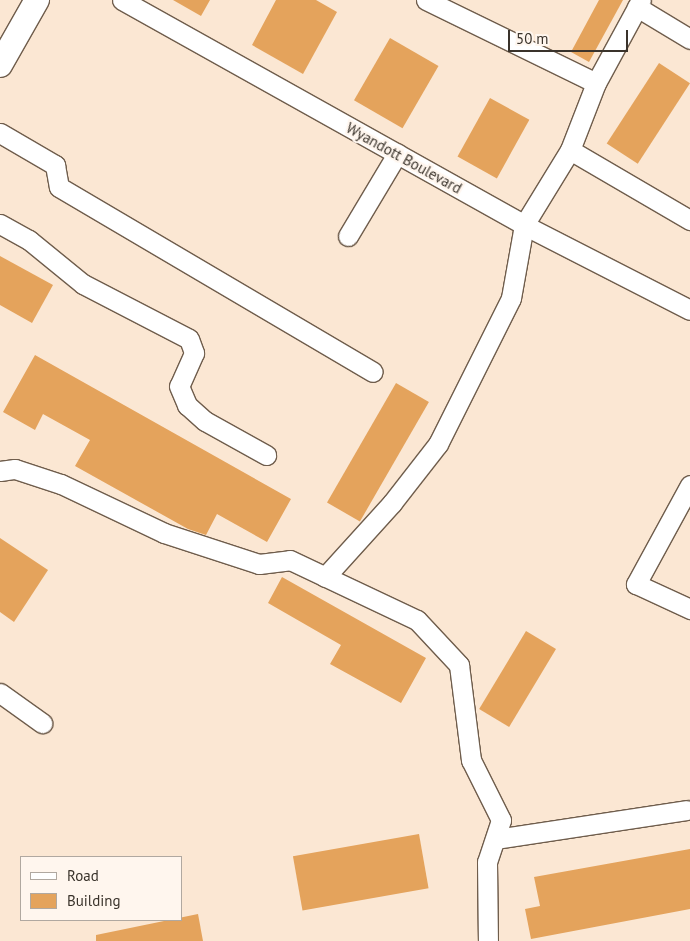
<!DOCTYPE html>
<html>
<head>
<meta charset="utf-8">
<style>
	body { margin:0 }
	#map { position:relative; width:690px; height:941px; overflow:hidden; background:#fbe7d3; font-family:"PT Sans",sans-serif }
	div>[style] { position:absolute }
	.building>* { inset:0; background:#e4a35c; transform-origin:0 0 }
	.roads { filter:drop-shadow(1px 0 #6f5d4c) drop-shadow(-1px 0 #6f5d4c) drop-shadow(0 1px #6f5d4c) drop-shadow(0 -1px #6f5d4c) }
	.minor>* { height:19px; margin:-9.5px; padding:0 9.5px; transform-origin:9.5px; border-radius:9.5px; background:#fff }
	.major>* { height:24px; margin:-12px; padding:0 12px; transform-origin:12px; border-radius:12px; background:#fff }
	span { translate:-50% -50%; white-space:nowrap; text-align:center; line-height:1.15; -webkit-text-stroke:4.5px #fff6ee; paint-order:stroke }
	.street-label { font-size:15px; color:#3a332b }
	.legend { position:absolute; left:20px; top:856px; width:162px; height:65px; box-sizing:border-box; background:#fff6ee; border:1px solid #b0a8a0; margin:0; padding:6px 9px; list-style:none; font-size:15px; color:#3a332b }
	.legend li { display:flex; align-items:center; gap:10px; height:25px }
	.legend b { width:25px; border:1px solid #b0a8a0 }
	.scale { position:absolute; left:508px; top:30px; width:120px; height:22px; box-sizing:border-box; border:2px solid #3a332b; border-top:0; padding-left:6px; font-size:15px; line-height:18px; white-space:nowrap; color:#3a332b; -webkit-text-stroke:4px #fff6ee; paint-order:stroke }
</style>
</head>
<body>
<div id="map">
	<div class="building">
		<div style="clip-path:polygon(173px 0,210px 0,201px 16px)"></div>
		<div style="clip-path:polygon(276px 0,316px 0,337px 12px,303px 74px,252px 45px)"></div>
		<div style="clip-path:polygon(599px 0,623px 0,589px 62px,571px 52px)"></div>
		<div style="left:390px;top:38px;width:56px;height:72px;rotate:30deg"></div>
		<div style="left:659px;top:63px;width:37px;height:96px;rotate:33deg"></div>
		<div style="left:490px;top:98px;width:45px;height:67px;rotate:29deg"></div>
		<div style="clip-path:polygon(0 256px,53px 285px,32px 323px,0 305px)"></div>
		<div style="clip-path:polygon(35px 355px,291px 499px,267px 542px,217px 514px,206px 535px,188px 529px,75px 466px,90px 440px,43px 414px,35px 430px,3px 412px)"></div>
		<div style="left:396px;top:383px;width:38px;height:138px;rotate:30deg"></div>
		<div style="clip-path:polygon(0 538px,48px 570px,14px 622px,0 612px)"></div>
		<div style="clip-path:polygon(282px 577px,426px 658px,401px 703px,330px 664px,341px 645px,268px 603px)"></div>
		<div style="left:526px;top:631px;width:35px;height:91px;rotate:31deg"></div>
		<div style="left:419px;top:834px;width:55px;height:128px;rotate:80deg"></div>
		<div style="clip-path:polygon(690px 849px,690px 909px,531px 939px,525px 909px,540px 906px,534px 877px)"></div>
		<div style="clip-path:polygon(198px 914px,203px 941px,96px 941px,96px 935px)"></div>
	</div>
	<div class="roads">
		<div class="minor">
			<div style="left:122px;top:0;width:461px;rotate:29.2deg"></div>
			<div style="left:524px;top:225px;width:186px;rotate:27.1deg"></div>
			<div style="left:426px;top:0;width:189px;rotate:26deg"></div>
			<div style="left:637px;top:7px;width:62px;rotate:31.1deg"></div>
			<div style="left:0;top:133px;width:64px;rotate:30.2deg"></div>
			<div style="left:55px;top:165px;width:22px;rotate:80deg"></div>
			<div style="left:59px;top:187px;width:364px;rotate:30.5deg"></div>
			<div style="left:570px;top:150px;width:139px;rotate:30.3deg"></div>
			<div style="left:0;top:224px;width:33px;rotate:29deg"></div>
			<div style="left:29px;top:240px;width:70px;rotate:39.2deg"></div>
			<div style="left:83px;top:284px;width:119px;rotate:27.4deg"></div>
			<div style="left:189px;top:339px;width:15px;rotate:70deg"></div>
			<div style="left:194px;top:353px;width:36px;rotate:114deg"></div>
			<div style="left:179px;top:386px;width:21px;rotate:67deg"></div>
			<div style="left:187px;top:405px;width:24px;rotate:42deg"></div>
			<div style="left:205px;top:421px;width:70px;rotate:29.1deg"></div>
			<div style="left:348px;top:236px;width:96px;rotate:-59.1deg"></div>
			<div style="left:0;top:471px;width:15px;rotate:-8deg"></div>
			<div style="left:15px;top:469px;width:48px;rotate:18.1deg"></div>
			<div style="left:61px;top:484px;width:114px;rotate:25.4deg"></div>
			<div style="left:164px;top:533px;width:100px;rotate:18.1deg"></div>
			<div style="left:259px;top:564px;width:31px;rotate:-7deg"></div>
			<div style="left:290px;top:560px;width:140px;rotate:25.3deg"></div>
			<div style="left:417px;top:620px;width:62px;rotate:47deg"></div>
			<div style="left:459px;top:665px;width:96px;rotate:82.8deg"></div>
			<div style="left:471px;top:760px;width:67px;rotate:63.4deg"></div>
			<div style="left:501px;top:820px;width:44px;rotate:108.4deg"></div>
			<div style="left:487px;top:862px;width:79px;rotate:89.3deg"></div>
			<div style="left:690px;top:485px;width:113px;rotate:118.6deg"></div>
			<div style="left:636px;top:584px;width:60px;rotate:24.8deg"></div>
			<div style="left:325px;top:577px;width:100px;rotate:-47.8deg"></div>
			<div style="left:392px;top:503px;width:75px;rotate:-52.1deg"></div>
			<div style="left:438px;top:444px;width:163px;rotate:-63.4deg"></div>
			<div style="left:511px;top:298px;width:74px;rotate:-79.9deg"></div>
			<div style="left:524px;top:225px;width:88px;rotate:-58.5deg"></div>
			<div style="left:570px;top:150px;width:72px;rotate:-68.8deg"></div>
			<div style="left:596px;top:83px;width:94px;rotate:-61.5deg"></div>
			<div style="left:0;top:693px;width:52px;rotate:35.5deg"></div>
			<div style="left:496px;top:839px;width:193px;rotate:-8.6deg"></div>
		</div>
		<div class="major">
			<div style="left:0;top:65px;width:75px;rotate:-60.4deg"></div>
		</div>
	</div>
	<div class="street-label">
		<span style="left:404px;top:158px;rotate:29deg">Wyandott Boulevard</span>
	</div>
	<ul class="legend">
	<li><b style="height:6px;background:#fff"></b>Road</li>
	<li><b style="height:14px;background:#e4a35c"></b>Building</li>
	</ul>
	<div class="scale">50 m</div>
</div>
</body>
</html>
